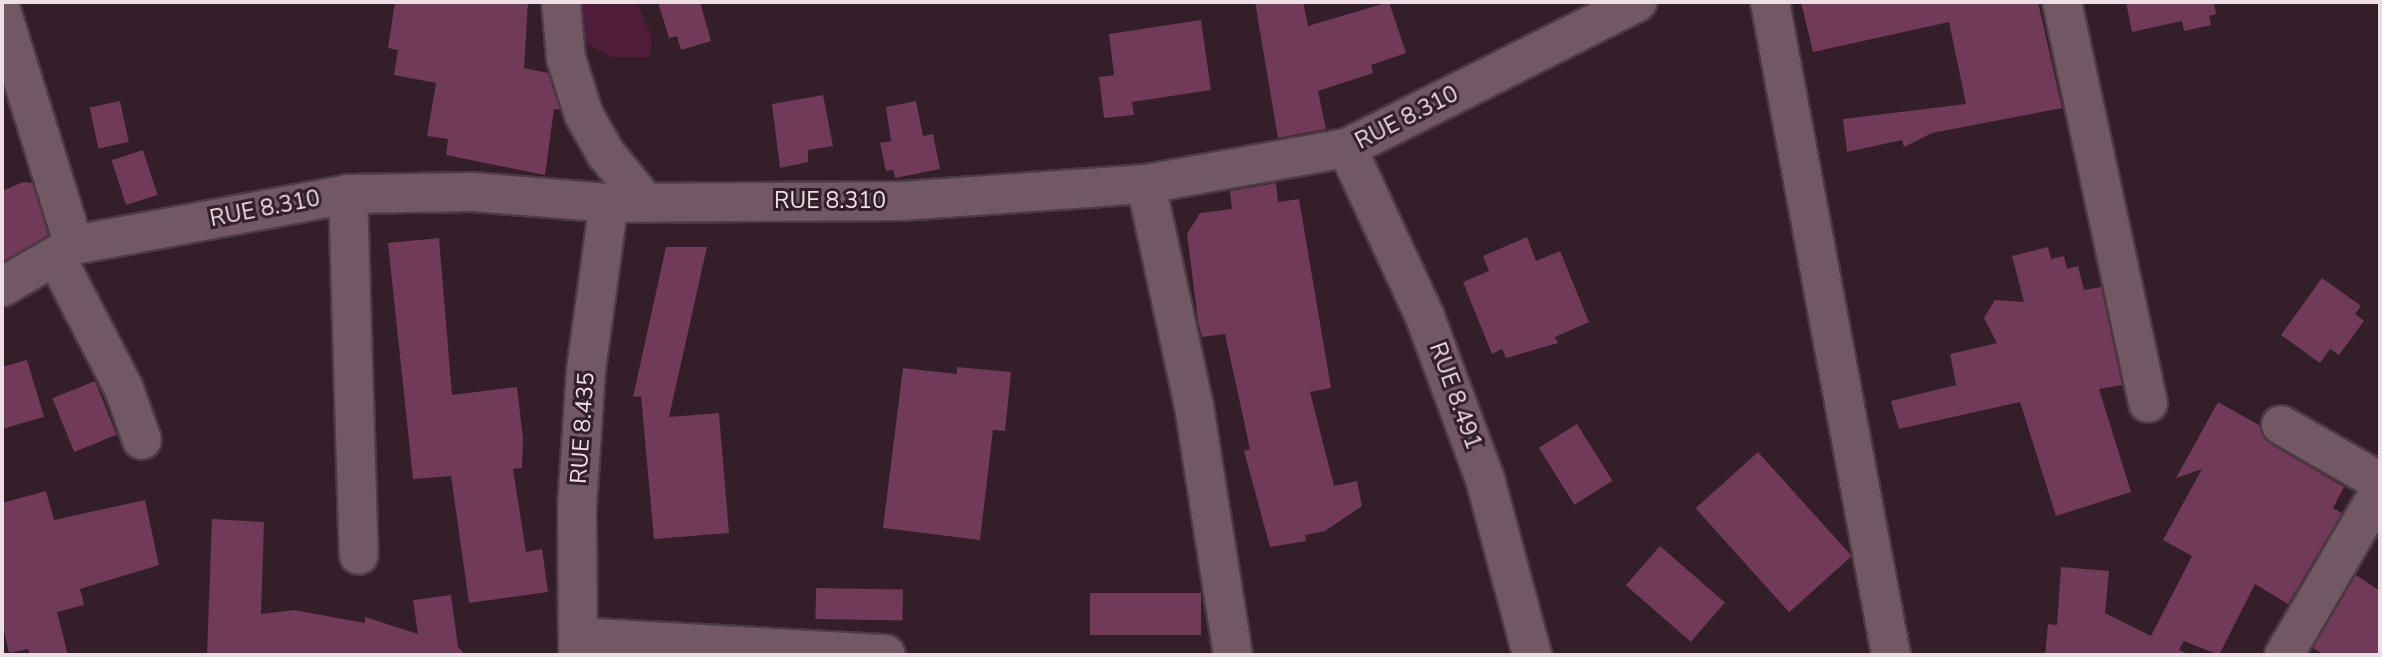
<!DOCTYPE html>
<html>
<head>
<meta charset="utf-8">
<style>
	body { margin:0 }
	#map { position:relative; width:2382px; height:657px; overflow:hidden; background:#331e29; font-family:"Nunito Sans",sans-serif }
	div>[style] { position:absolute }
	.green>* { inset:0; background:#4d1d39 }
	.building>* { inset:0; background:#713a58; transform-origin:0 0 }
	.roads { filter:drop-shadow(2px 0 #4d3a45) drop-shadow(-2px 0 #4d3a45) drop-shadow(0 2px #4d3a45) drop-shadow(0 -2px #4d3a45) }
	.minor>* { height:38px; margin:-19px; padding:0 19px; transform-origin:19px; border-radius:19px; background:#725865 }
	span { translate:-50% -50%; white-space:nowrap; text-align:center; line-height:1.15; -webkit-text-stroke:6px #331e29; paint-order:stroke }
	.street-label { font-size:23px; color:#eddde5 }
	.frame { position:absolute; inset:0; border:4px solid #eddde5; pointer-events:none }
</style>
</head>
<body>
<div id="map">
	<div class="green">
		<div style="clip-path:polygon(568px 2px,637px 2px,652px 37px,650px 57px,610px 57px,585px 43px)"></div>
	</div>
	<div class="building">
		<div style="clip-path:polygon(395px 2px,528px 2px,524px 68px,548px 73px,560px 110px,554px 109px,545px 175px,446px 155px,448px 139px,427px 136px,436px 83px,394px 75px,398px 50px,388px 48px)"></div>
		<div style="clip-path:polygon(658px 2px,700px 2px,711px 41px,681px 50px,677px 36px,669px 38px)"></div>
		<div style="clip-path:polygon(1255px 2px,1303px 2px,1308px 26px,1389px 2px,1406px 53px,1371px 65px,1373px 73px,1318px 91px,1326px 129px,1278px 138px)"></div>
		<div style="clip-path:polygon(1801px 2px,2038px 2px,2062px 108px,1932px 133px,1904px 147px,1902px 140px,1847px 152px,1843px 119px,1966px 104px,1949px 22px,1813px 52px)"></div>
		<div style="clip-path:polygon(2126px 2px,2214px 2px,2216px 14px,2209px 16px,2211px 25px,2184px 31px,2182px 21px,2132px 32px)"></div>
		<div style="clip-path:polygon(1201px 20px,1211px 90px,1132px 102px,1134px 115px,1104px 118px,1099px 77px,1114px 75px,1109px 34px)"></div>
		<div style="clip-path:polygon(823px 95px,833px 146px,808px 150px,808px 162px,780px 168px,772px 104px)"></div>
		<div style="left:120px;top:101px;width:42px;height:31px;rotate:78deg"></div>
		<div style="clip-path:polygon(916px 101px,923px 136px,933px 134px,940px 169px,895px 178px,893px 170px,886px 171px,880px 143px,891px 141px,886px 107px)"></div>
		<div style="left:143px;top:150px;width:47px;height:33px;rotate:72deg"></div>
		<div style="clip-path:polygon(23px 182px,32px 183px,48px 235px,2px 262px,2px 191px)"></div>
		<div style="clip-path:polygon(1276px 183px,1278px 202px,1299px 199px,1331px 388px,1310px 392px,1334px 486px,1357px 481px,1362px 506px,1325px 531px,1305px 535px,1306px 541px,1270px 547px,1244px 451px,1250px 449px,1225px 334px,1202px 337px,1198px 321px,1187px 234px,1200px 213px,1232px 209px,1230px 191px)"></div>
		<div style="clip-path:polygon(1527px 237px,1536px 261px,1560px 251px,1589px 322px,1555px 337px,1558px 343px,1506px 358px,1502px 349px,1492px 354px,1463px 282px,1489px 271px,1483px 256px)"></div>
		<div style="clip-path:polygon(439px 238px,452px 395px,517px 387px,523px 438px,522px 468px,513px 469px,526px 552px,542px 549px,548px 592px,469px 603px,451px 476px,413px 479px,388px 243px)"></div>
		<div style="clip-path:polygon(666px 247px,707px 247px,669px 417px,719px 413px,729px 533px,654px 539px,641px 396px,633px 397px)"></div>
		<div style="clip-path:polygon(2048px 247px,2051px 259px,2064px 256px,2067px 269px,2078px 266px,2084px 290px,2101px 287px,2122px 385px,2099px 389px,2131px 492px,2056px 516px,2020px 402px,1899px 429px,1891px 401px,1956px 385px,1950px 354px,1997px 343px,1984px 318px,1995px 300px,2024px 302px,2012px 256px)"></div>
		<div style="clip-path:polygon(2322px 278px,2361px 306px,2355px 314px,2364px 321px,2339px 355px,2330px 349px,2320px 363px,2281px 335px)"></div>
		<div style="clip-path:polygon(27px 360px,44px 417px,2px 429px,2px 367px)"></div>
		<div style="clip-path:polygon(957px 367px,1011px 372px,1005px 431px,993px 430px,980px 540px,883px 528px,903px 368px,957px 374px)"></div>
		<div style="left:95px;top:381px;width:58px;height:46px;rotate:68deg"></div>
		<div style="clip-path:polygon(2218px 402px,2259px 425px,2270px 444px,2344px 487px,2333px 508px,2342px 513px,2288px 604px,2255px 584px,2219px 655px,2184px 641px,2179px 650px,2190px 655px,2045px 655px,2048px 624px,2057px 625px,2061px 567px,2109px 571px,2105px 613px,2151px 636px,2192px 556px,2163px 540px,2202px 469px,2176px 478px)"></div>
		<div style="left:1577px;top:424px;width:67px;height:45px;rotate:58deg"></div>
		<div style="left:1758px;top:452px;width:140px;height:84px;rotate:48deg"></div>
		<div style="clip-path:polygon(46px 491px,54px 520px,145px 500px,159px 565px,80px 589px,84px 605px,57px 612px,68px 655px,30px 655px,28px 649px,9px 653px,2px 622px,2px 503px)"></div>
		<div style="clip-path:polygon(212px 519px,264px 522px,261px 614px,294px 610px,365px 623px,365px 617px,418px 634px,413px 600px,451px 595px,458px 647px,466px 655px,207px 655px)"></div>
		<div style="left:1660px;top:546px;width:86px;height:52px;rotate:41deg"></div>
		<div style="clip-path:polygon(2356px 575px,2380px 591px,2380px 655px,2324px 655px,2313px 648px)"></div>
		<div style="left:816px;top:588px;width:87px;height:31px;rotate:1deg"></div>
		<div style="left:1090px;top:593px;width:111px;height:42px"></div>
	</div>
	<div class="roads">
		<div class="minor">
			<div style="left:561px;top:2px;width:56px;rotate:84.9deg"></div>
			<div style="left:566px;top:58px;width:60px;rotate:72.5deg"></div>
			<div style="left:584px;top:115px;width:45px;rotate:60.6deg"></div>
			<div style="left:606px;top:154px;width:63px;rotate:50.8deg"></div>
			<div style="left:1770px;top:2px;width:664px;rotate:79.5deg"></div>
			<div style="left:2062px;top:2px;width:410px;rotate:77.9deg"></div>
			<div style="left:2px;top:13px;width:243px;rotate:72.8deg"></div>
			<div style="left:1347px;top:148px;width:186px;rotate:65.2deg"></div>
			<div style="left:1425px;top:317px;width:173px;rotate:69.7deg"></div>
			<div style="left:1485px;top:479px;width:182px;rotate:75deg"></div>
			<div style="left:1146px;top:184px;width:227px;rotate:77.8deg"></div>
			<div style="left:1194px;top:406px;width:252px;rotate:81.1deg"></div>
			<div style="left:348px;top:194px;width:361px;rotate:88.3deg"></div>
			<div style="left:56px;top:257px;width:148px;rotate:62.7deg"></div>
			<div style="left:124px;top:389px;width:54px;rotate:70.6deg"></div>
			<div style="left:2px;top:287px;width:83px;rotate:-30.3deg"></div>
			<div style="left:74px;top:245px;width:279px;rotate:-10.5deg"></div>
			<div style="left:348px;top:194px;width:125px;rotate:-0.9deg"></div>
			<div style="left:473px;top:192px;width:136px;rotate:4.6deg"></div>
			<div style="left:609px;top:203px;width:293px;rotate:-0.4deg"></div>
			<div style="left:902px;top:201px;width:245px;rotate:-4deg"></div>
			<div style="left:1146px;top:184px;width:204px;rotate:-10.2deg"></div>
			<div style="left:1347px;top:148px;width:325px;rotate:-26.7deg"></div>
			<div style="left:2281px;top:425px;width:114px;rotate:29.9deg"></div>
			<div style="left:578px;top:637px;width:308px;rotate:3.2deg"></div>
			<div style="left:578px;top:655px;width:149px;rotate:-90.4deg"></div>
			<div style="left:577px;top:506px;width:136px;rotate:-86.2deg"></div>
			<div style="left:586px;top:370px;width:169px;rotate:-82.2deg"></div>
			<div style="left:2284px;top:655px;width:190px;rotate:-59.7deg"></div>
		</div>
	</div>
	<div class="street-label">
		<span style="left:1407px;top:118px;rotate:-27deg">RUE 8.310</span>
		<span style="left:830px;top:201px">RUE 8.310</span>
		<span style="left:265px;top:209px;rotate:-11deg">RUE 8.310</span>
		<span style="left:1455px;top:396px;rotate:70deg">RUE 8.491</span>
		<span style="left:583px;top:428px;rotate:-86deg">RUE 8.435</span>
	</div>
	<div class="frame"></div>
</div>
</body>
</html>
